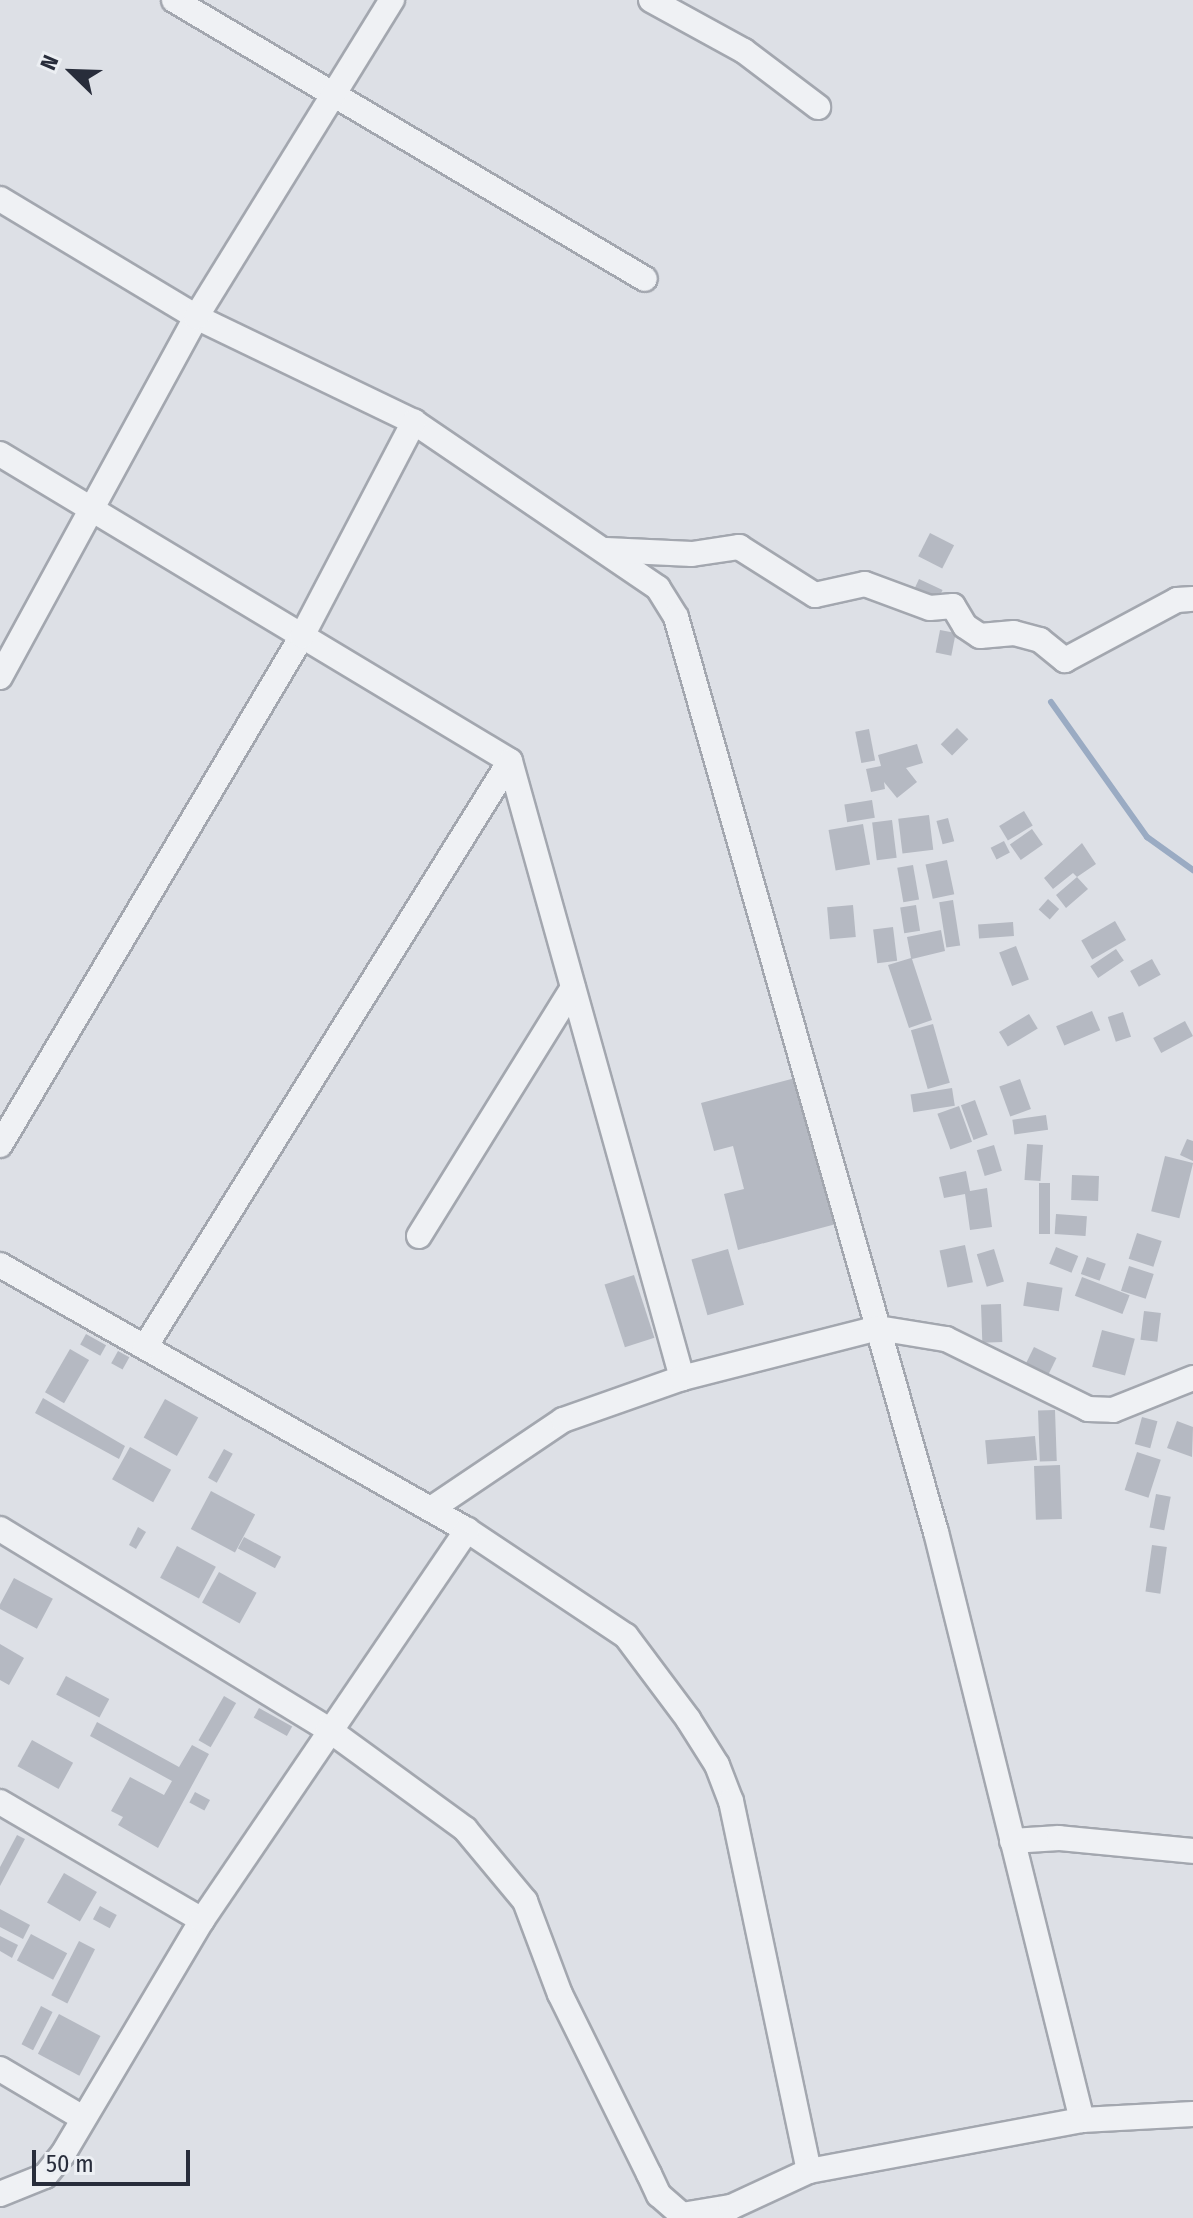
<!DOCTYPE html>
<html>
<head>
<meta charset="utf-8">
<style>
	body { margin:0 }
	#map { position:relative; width:1193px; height:2218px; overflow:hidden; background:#dde0e6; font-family:"Fira Sans Condensed",sans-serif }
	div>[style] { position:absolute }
	.stream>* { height:6px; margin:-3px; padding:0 3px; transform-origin:3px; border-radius:3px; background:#9aabc3 }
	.building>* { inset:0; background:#b5b9c2; transform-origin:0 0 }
	.roads { filter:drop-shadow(2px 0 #a3a7af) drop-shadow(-2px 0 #a3a7af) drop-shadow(0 2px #a3a7af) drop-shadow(0 -2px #a3a7af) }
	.street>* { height:24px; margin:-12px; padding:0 12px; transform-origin:12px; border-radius:12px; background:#eff1f4 }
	span { translate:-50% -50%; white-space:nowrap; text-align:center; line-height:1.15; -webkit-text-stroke:7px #eceff3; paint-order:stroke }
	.north { position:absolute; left:32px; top:32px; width:80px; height:80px; -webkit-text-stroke:6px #eceff3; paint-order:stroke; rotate:293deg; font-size:22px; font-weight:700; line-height:32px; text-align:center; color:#282d3b }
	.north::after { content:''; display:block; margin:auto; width:28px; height:36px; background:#282d3b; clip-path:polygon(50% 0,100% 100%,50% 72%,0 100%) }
	.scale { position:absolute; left:32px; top:2150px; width:158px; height:36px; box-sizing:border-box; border:4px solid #282d3b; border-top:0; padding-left:10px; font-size:24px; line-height:28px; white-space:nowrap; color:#282d3b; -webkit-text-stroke:6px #eceff3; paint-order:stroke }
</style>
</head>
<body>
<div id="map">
	<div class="stream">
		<div style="left:1051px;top:702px;width:166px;rotate:54.6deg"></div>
		<div style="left:1147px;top:837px;width:57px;rotate:35.7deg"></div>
	</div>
	<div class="building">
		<div style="left:930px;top:533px;width:27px;height:26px;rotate:27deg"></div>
		<div style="left:919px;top:579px;width:26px;height:14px;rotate:25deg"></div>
		<div style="left:940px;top:630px;width:16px;height:23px;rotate:11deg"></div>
		<div style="left:957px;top:728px;width:16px;height:23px;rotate:45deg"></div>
		<div style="left:869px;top:729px;width:32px;height:14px;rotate:79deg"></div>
		<div style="clip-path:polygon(917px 744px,923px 763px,906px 768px,917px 782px,897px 798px,884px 782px,885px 789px,871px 792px,866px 769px,881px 766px,878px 755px)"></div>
		<div style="left:872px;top:800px;width:18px;height:28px;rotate:81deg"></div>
		<div style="left:1024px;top:811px;width:17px;height:29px;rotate:59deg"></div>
		<div style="left:929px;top:815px;width:35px;height:31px;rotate:83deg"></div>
		<div style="left:948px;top:818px;width:24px;height:12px;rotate:75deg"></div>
		<div style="left:892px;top:820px;width:38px;height:20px;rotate:83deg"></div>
		<div style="left:863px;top:824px;width:41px;height:35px;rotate:80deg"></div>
		<div style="left:1032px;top:829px;width:19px;height:27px;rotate:55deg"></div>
		<div style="left:1004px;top:841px;width:13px;height:15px;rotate:63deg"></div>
		<div style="clip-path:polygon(1082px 843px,1096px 864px,1077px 877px,1088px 889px,1066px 908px,1056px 895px,1077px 877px,1073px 873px,1053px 889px,1044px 878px)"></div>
		<div style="left:947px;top:860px;width:35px;height:22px;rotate:78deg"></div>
		<div style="left:913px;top:865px;width:35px;height:16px;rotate:80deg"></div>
		<div style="left:1048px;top:899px;width:15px;height:14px;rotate:42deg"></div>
		<div style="left:953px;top:900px;width:46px;height:14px;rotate:81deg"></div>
		<div style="left:853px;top:905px;width:32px;height:26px;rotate:85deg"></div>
		<div style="left:916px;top:905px;width:26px;height:16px;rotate:81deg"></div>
		<div style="left:1115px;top:921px;width:22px;height:39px;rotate:60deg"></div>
		<div style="left:1013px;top:922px;width:14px;height:35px;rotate:86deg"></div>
		<div style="left:893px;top:927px;width:34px;height:20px;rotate:83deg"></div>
		<div style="clip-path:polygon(941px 930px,945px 951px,912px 959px,932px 1020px,909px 1028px,888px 965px,911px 958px,907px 937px)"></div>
		<div style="left:1016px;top:946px;width:36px;height:18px;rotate:69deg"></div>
		<div style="left:1116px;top:949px;width:14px;height:31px;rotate:56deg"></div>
		<div style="left:1152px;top:959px;width:18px;height:25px;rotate:61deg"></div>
		<div style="left:1092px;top:1011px;width:21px;height:39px;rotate:67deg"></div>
		<div style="left:1123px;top:1012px;width:26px;height:16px;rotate:72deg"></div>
		<div style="left:1029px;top:1014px;width:17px;height:35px;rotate:59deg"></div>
		<div style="left:1185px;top:1021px;width:17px;height:36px;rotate:62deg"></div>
		<div style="left:933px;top:1024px;width:61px;height:23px;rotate:74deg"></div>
		<div style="clip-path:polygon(799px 1077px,836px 1224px,738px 1250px,724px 1194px,744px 1189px,733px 1146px,714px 1151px,701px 1103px)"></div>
		<div style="left:1020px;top:1079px;width:32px;height:22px;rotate:70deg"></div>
		<div style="left:952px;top:1088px;width:18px;height:42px;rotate:81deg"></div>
		<div style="left:975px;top:1100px;width:37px;height:15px;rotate:70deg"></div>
		<div style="left:959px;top:1106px;width:38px;height:23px;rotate:70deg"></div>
		<div style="left:1046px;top:1115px;width:15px;height:34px;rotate:82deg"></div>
		<div style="clip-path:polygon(1187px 1139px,1193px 1141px,1193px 1161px,1180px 1155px)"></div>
		<div style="left:1027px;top:1144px;width:16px;height:36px;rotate:4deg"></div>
		<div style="left:994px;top:1145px;width:27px;height:18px;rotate:73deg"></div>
		<div style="left:1165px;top:1156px;width:29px;height:57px;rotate:14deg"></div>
		<div style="clip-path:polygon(966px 1171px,970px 1191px,987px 1188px,992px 1227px,970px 1230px,965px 1194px,944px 1198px,939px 1177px)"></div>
		<div style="left:1072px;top:1175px;width:27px;height:25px;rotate:2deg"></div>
		<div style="left:1039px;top:1183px;width:11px;height:51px"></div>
		<div style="left:1056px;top:1214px;width:31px;height:20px;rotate:4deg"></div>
		<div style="left:1137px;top:1233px;width:26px;height:27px;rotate:18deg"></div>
		<div style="left:965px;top:1245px;width:38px;height:26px;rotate:78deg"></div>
		<div style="left:1056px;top:1247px;width:24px;height:18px;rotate:22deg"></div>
		<div style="left:728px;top:1249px;width:58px;height:38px;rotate:74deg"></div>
		<div style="left:994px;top:1249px;width:34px;height:18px;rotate:73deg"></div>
		<div style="left:1087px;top:1257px;width:20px;height:18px;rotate:20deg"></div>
		<div style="left:1129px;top:1266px;width:26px;height:26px;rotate:18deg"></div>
		<div style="left:634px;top:1275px;width:66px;height:31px;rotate:72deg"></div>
		<div style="left:1082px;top:1277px;width:51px;height:20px;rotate:21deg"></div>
		<div style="left:1027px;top:1282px;width:36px;height:24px;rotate:9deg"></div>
		<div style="left:1001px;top:1304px;width:38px;height:20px;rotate:88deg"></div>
		<div style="left:1144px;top:1311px;width:17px;height:29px;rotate:7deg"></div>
		<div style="left:1102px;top:1330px;width:34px;height:38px;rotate:15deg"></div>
		<div style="left:86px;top:1334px;width:23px;height:12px;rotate:29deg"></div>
		<div style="left:1034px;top:1347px;width:25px;height:24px;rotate:26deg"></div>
		<div style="left:70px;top:1349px;width:22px;height:50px;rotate:30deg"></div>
		<div style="left:118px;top:1351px;width:13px;height:14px;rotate:29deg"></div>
		<div style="clip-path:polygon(43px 1398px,125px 1446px,119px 1459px,35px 1413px)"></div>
		<div style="left:165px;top:1399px;width:38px;height:44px;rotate:29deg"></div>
		<div style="left:1055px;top:1410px;width:51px;height:17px;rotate:88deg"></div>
		<div style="left:1142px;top:1417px;width:16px;height:28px;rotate:15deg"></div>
		<div style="clip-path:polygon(1177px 1421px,1193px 1427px,1192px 1457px,1167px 1448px)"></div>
		<div style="left:1035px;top:1436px;width:24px;height:50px;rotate:85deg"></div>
		<div style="left:130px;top:1447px;width:47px;height:37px;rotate:29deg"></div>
		<div style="left:224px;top:1449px;width:10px;height:33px;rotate:29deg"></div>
		<div style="left:1137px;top:1452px;width:25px;height:40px;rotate:18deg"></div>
		<div style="left:1060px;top:1465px;width:54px;height:26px;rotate:88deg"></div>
		<div style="left:211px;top:1491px;width:50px;height:43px;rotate:28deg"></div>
		<div style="left:1156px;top:1494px;width:15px;height:34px;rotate:11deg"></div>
		<div style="clip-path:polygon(138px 1527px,146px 1532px,136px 1549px,129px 1545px)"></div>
		<div style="left:244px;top:1537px;width:42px;height:13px;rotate:28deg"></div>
		<div style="left:1152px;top:1545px;width:15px;height:47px;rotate:8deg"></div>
		<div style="left:177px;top:1546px;width:44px;height:36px;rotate:28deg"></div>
		<div style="left:219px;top:1572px;width:43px;height:35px;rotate:29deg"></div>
		<div style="left:14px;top:1578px;width:44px;height:34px;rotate:28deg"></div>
		<div style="clip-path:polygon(0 1644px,24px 1658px,9px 1685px,0 1680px)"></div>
		<div style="left:66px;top:1676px;width:49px;height:21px;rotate:28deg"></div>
		<div style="left:224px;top:1696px;width:14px;height:51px;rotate:30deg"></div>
		<div style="left:259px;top:1708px;width:38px;height:11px;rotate:29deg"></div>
		<div style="clip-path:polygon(97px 1722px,179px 1767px,192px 1745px,209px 1754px,158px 1848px,118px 1825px,123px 1817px,111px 1811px,130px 1777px,164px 1795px,172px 1781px,90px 1736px)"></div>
		<div style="left:32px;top:1740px;width:47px;height:30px;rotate:29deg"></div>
		<div style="left:195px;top:1792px;width:17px;height:12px;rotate:28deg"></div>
		<div style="clip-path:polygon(17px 1835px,25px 1839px,0 1886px,0 1867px)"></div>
		<div style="left:64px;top:1873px;width:38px;height:34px;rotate:30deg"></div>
		<div style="left:100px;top:1906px;width:19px;height:15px;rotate:28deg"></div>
		<div style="clip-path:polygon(0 1909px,30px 1925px,23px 1939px,0 1927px)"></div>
		<div style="left:31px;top:1934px;width:41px;height:30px;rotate:28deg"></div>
		<div style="clip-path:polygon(0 1936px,18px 1945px,12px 1958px,0 1951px)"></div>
		<div style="left:79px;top:1941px;width:18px;height:61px;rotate:27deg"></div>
		<div style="left:41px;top:2006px;width:13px;height:43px;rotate:27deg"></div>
		<div style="left:59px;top:2014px;width:47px;height:45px;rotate:28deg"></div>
	</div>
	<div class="roads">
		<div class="street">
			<div style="left:174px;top:0;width:547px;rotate:30.64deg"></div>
			<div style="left:651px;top:0;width:106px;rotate:28.7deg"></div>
			<div style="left:744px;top:51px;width:93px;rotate:37.1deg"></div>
			<div style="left:0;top:199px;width:229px;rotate:31deg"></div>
			<div style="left:196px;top:317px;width:242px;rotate:25.7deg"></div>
			<div style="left:414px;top:422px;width:295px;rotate:34.2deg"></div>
			<div style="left:658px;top:588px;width:34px;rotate:58deg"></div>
			<div style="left:676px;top:617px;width:951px;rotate:74.14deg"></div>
			<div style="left:936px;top:1532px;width:606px;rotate:76.06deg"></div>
			<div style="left:0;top:454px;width:595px;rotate:31.05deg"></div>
			<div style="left:510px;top:761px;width:641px;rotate:74.42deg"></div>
			<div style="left:606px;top:550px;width:86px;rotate:2.7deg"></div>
			<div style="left:692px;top:554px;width:48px;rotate:-8.5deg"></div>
			<div style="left:739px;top:547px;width:90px;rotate:32.3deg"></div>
			<div style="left:815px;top:595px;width:51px;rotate:-12.4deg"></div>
			<div style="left:865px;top:584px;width:69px;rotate:20.3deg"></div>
			<div style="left:930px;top:608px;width:23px;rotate:-5deg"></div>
			<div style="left:953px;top:606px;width:23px;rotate:59deg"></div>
			<div style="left:965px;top:626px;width:18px;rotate:34deg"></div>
			<div style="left:980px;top:636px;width:34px;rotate:-5deg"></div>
			<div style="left:1014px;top:633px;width:27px;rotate:15deg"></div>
			<div style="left:1040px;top:640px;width:32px;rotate:39deg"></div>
			<div style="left:1065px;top:660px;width:127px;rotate:-28.2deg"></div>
			<div style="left:1177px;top:600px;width:16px;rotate:-4deg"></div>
			<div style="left:0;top:677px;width:410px;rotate:-61.4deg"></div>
			<div style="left:196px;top:317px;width:373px;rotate:-58.3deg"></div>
			<div style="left:0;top:1145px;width:592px;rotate:-59.32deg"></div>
			<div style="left:302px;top:636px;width:242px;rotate:-62.4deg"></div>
			<div style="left:419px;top:1236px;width:292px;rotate:-58.2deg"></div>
			<div style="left:0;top:1265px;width:537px;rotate:29.57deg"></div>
			<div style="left:467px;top:1530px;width:191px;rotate:33.7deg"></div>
			<div style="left:626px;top:1636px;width:104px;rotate:53.2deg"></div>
			<div style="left:688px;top:1719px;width:54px;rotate:57.8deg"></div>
			<div style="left:717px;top:1765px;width:39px;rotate:69deg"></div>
			<div style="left:731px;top:1801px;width:378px;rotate:78.1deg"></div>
			<div style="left:145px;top:1347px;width:690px;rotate:-58.08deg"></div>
			<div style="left:431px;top:1509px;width:159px;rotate:-34deg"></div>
			<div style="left:563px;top:1420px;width:126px;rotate:-19.4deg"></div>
			<div style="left:682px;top:1378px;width:202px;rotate:-14.3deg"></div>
			<div style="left:878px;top:1328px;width:69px;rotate:9.2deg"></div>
			<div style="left:946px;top:1339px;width:158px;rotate:26.2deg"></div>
			<div style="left:1088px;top:1409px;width:25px;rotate:2deg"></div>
			<div style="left:1113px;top:1410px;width:86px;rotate:-21.8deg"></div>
			<div style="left:0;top:1529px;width:384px;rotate:31.4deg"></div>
			<div style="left:328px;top:1729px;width:170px;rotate:36.1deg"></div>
			<div style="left:465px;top:1829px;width:94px;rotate:50.2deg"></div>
			<div style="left:525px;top:1901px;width:99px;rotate:69.4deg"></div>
			<div style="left:560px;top:1994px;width:201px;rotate:63.7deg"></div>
			<div style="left:649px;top:2174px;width:23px;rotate:65deg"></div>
			<div style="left:659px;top:2195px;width:30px;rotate:41deg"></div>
			<div style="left:682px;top:2215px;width:50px;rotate:-9.3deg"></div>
			<div style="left:731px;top:2207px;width:86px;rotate:-24.8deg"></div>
			<div style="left:809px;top:2171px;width:278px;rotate:-10.6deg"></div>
			<div style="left:1082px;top:2120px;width:111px;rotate:-3.1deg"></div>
			<div style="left:0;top:1802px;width:234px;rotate:30.3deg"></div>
			<div style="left:1012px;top:1841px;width:47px;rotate:-3.7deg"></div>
			<div style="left:1059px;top:1838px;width:135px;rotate:5.5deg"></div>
			<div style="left:0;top:2069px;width:96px;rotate:30.6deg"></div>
			<div style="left:0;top:2194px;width:48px;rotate:-21.8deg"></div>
			<div style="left:45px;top:2176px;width:28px;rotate:-51deg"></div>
			<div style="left:63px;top:2154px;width:272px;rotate:-59.3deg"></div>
			<div style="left:202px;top:1920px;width:472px;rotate:-55.8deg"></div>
		</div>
	</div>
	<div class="north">N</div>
	<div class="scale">50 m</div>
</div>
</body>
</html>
